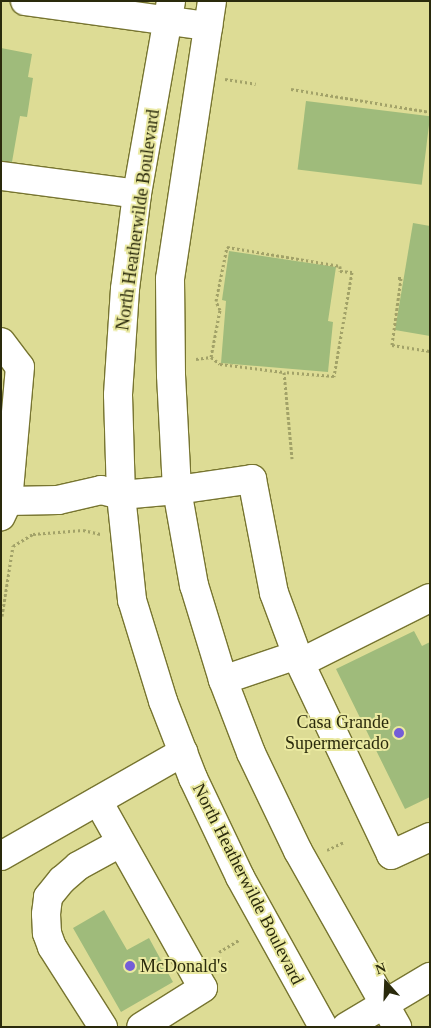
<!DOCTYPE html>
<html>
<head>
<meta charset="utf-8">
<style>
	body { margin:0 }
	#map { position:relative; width:431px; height:1028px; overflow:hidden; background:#dddc95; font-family:"Times New Roman",serif }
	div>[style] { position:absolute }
	.building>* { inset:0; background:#9fbb7b; transform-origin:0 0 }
	.path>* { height:3px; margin-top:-1.5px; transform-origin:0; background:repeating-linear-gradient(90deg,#a2a268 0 2.5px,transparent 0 5px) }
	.roads { filter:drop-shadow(1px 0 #777530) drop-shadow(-1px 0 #777530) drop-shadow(0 1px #777530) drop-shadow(0 -1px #777530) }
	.minor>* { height:28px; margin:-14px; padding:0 14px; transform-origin:14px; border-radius:14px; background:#fff }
	.major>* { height:28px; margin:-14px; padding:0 14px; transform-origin:14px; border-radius:14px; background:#fff }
	.dots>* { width:14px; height:14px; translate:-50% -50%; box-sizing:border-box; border:2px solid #eae9a1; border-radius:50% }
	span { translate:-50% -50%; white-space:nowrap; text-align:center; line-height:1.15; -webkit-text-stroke:4px #eae9a1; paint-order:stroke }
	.street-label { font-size:18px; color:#2a2a0c }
	.poi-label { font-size:18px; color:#2a2a0c }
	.right { translate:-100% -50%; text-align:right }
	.left { translate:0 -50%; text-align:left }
	.frame { position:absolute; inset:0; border:2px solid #2a2a0c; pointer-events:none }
	.north { position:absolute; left:361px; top:958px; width:50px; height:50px; -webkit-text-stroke:4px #eae9a1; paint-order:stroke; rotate:340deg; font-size:14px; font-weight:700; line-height:20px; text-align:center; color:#2a2a0c }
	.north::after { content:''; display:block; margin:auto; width:18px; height:22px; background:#2a2a0c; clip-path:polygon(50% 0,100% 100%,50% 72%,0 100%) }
</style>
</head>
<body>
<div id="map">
	<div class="building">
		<div style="clip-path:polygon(1px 48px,32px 54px,28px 77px,33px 78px,27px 117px,20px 116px,12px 162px,1px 161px)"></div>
		<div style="left:306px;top:101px;width:125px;height:69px;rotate:7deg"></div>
		<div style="clip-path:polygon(413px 223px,430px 226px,430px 336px,395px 330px)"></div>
		<div style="clip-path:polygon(229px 251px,336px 267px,328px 321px,333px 322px,328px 372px,221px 363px,226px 301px,222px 300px)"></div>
		<div style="clip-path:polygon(414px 631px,422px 646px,430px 642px,430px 797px,405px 809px,336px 669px)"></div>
		<div style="clip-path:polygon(104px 910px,127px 950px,149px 938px,173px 982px,121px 1012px,73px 928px)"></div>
	</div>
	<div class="path">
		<div style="left:225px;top:79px;width:31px;rotate:9deg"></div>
		<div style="left:291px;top:89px;width:141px;rotate:9.4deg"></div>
		<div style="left:398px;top:278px;width:3px"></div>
		<div style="left:401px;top:278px;width:68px;rotate:97.7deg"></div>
		<div style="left:392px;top:345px;width:38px;rotate:9deg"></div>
		<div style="left:211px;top:357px;width:48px;rotate:-79.2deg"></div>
		<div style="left:220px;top:310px;width:10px;rotate:-114deg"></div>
		<div style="left:216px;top:301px;width:55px;rotate:-78.5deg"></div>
		<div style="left:227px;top:247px;width:115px;rotate:9.5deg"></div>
		<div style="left:340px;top:266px;width:5px;rotate:90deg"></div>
		<div style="left:340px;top:271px;width:12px;rotate:5deg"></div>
		<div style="left:352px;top:272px;width:106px;rotate:99.8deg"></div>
		<div style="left:334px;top:376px;width:50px;rotate:-175.4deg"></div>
		<div style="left:196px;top:359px;width:15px;rotate:-8deg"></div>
		<div style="left:211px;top:357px;width:11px;rotate:38deg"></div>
		<div style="left:220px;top:364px;width:64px;rotate:7.1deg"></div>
		<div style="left:284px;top:372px;width:87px;rotate:84.7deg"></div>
		<div style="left:2px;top:616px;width:71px;rotate:-81.1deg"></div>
		<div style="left:13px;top:546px;width:23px;rotate:-31deg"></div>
		<div style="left:33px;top:534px;width:50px;rotate:-4.6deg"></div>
		<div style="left:83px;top:530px;width:18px;rotate:13deg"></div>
		<div style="left:327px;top:850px;width:19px;rotate:-25deg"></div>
		<div style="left:219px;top:952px;width:23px;rotate:-31deg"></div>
	</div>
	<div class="roads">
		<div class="minor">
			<div style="left:25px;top:1px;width:185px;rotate:7.8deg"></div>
			<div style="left:1px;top:176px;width:137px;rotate:7.5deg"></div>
			<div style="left:1px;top:342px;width:31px;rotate:53deg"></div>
			<div style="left:20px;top:367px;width:135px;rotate:95.1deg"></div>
			<div style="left:8px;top:501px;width:17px;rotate:115deg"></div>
			<div style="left:177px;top:490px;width:76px;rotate:-8.3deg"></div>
			<div style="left:252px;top:479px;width:116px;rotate:79.1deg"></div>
			<div style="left:274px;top:593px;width:75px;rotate:69.6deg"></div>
			<div style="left:300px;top:663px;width:212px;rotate:64.6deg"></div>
			<div style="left:391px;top:855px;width:43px;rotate:-24.8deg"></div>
			<div style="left:8px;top:501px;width:50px;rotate:-1.1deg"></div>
			<div style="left:58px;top:500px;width:44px;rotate:-13.1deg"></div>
			<div style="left:101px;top:490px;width:21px;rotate:14deg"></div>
			<div style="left:300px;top:663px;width:145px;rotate:-26.6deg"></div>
			<div style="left:223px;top:680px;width:78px;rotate:-18.7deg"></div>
			<div style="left:98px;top:801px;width:214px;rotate:60.7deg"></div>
			<div style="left:203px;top:988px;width:73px;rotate:147.8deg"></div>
			<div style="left:1px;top:856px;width:210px;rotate:-29.7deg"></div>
			<div style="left:103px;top:1027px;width:95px;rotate:-122.5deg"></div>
			<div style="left:52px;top:947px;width:15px;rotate:-110deg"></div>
			<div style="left:47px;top:933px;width:19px;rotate:-93deg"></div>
			<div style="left:46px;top:914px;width:17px;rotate:-83deg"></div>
			<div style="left:48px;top:897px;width:22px;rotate:-51deg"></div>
			<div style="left:62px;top:880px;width:21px;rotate:-41deg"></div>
			<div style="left:78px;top:866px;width:48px;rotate:-28.7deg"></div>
		</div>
		<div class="major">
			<div style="left:171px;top:1px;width:196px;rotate:100deg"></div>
			<div style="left:137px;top:194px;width:96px;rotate:97.2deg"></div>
			<div style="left:125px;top:289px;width:106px;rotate:93.8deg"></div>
			<div style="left:118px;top:395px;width:100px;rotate:88.3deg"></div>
			<div style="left:121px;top:495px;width:106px;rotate:84deg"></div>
			<div style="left:132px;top:600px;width:106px;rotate:72.9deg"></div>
			<div style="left:163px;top:701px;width:83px;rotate:68.7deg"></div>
			<div style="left:193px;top:778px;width:110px;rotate:64.6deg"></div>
			<div style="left:240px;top:877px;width:171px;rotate:61deg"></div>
			<div style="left:212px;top:1px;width:281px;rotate:98.6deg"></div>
			<div style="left:170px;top:279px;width:96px;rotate:89.4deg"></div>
			<div style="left:171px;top:375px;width:115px;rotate:87deg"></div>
			<div style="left:177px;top:490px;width:97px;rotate:79.9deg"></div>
			<div style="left:194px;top:585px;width:99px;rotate:73deg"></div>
			<div style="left:223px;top:680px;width:78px;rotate:69deg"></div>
			<div style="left:251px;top:753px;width:109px;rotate:64.4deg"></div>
			<div style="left:298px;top:851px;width:202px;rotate:60.6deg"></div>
			<div style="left:121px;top:495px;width:56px;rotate:-5.1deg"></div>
			<div style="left:346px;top:1027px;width:98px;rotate:-30.8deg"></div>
		</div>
	</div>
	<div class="dots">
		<div style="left:399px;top:733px;background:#745ed8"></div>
		<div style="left:130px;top:966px;background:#745ed8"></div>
	</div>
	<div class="street-label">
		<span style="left:138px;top:220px;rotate:-82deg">North Heatherwilde Boulevard</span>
		<span style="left:248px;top:884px;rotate:63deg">North Heatherwilde Boulevard</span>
	</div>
	<div class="poi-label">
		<span class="right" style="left:389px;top:733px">Casa Grande<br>Supermercado</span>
		<span class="left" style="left:140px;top:966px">McDonald's</span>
	</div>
	<div class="frame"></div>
	<div class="north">N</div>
</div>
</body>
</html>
